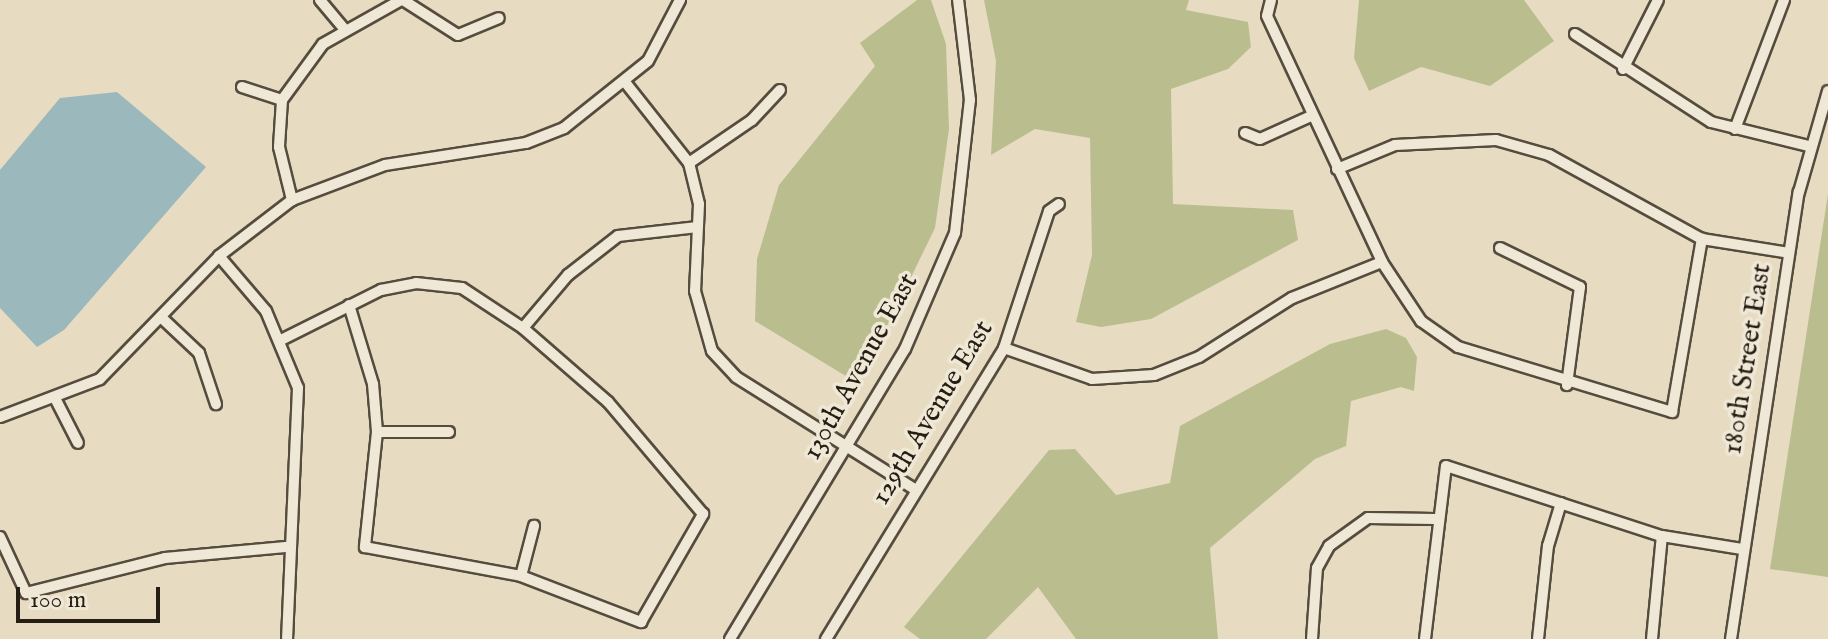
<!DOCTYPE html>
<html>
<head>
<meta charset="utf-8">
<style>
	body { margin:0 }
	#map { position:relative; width:1828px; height:639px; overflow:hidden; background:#e7dbc1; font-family:"IM FELL English",serif }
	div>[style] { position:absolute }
	.green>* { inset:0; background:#babe8f }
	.water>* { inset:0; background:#9bb8bd }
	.roads { filter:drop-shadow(2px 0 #564c3e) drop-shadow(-2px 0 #564c3e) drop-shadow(0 2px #564c3e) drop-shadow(0 -2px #564c3e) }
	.street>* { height:10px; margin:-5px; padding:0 5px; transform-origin:5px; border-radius:5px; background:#efe8d7 }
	span { translate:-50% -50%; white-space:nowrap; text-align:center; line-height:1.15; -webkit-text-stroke:7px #efe8d7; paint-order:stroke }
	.street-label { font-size:28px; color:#261d13 }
	.scale { position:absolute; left:16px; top:587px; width:144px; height:36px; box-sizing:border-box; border:4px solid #261d13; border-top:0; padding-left:10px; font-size:24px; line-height:28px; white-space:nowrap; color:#261d13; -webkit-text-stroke:6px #efe8d7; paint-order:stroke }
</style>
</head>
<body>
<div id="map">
	<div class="green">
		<div style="clip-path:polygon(917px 0,931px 0,946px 44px,949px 129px,935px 228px,859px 384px,755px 321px,757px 259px,779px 185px,875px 66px,860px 43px)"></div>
		<div style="clip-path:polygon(984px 0,1189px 0,1186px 10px,1248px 22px,1251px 47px,1228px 69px,1171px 89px,1173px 204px,1293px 210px,1298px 240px,1151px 319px,1101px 327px,1076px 322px,1092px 255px,1090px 138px,1035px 129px,991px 155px,996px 61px)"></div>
		<div style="clip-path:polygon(1359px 0,1524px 0,1554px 41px,1490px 86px,1421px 67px,1369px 91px,1354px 58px)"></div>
		<div style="clip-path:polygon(1828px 194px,1828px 577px,1770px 569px)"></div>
		<div style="clip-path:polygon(1386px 329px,1406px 338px,1417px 357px,1414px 391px,1401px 387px,1351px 401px,1346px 446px,1315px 459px,1210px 548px,1218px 639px,1076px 639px,1038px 587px,986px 639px,920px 639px,904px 627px,1049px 450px,1075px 449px,1116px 495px,1170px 483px,1180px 426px,1330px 344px)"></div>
	</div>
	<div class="water">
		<div style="clip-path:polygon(117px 92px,206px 167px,64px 330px,37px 347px,0 308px,0 170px,60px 98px)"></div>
	</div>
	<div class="roads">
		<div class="street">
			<div style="left:320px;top:0;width:39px;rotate:50deg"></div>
			<div style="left:403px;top:0;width:65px;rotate:32.5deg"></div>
			<div style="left:458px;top:35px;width:44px;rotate:-22.5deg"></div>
			<div style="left:1271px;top:0;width:16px;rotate:104deg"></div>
			<div style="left:1267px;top:16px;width:272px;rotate:64.9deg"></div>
			<div style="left:1382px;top:262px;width:71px;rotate:56.5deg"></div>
			<div style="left:1421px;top:321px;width:45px;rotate:35.1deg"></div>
			<div style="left:1458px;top:347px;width:224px;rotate:16.9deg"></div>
			<div style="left:1672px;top:412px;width:176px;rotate:-80.2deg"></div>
			<div style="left:1575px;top:34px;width:162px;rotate:32.9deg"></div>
			<div style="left:1711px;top:122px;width:101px;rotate:13.8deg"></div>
			<div style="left:1623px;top:69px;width:77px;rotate:-63.1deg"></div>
			<div style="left:625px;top:82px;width:103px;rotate:51.7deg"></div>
			<div style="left:689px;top:163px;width:42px;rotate:76.3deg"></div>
			<div style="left:699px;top:204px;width:87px;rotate:92.6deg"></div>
			<div style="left:695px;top:291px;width:62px;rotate:74.2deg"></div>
			<div style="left:712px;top:351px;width:35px;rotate:47deg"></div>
			<div style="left:736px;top:377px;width:213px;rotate:32.1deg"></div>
			<div style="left:242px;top:87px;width:42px;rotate:18deg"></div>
			<div style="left:282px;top:100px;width:47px;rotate:93.7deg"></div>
			<div style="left:279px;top:147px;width:55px;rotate:76.2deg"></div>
			<div style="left:282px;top:100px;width:69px;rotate:-53.8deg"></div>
			<div style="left:323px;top:44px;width:90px;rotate:-29.4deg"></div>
			<div style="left:1735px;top:129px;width:138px;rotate:-69.2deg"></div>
			<div style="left:1245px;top:133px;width:16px;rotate:22deg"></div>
			<div style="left:1260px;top:139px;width:56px;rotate:-24.3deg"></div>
			<div style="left:689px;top:163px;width:76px;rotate:-34.3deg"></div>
			<div style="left:752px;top:120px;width:41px;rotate:-47deg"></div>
			<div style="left:1337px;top:169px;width:63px;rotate:-22.5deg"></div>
			<div style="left:1395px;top:145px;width:101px;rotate:-2.8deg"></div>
			<div style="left:1496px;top:140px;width:55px;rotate:15.8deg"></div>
			<div style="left:1549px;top:155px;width:175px;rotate:28.8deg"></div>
			<div style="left:1702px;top:239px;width:88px;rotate:9.1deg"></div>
			<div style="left:1500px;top:248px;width:89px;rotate:26deg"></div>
			<div style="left:1580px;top:287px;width:99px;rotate:97.6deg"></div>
			<div style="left:219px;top:256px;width:72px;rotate:49.5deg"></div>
			<div style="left:266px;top:311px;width:83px;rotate:67.4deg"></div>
			<div style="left:298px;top:388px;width:251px;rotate:92.5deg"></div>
			<div style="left:349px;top:305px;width:83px;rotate:73.1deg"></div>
			<div style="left:373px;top:384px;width:48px;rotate:85.2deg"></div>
			<div style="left:377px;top:432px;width:116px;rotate:96deg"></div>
			<div style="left:365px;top:547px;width:159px;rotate:10.5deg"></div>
			<div style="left:521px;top:576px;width:129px;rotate:21deg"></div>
			<div style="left:641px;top:622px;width:125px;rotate:-60.1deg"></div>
			<div style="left:703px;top:514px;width:147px;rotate:-130.3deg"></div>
			<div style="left:608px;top:402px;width:113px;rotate:-139deg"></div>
			<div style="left:164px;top:320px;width:48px;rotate:43.3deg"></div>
			<div style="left:199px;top:353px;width:54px;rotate:71.6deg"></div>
			<div style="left:281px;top:340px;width:112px;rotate:-26.6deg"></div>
			<div style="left:381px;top:290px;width:36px;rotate:-11deg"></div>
			<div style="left:416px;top:283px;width:46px;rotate:6.2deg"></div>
			<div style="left:462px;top:288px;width:73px;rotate:33.3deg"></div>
			<div style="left:523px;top:328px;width:70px;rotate:-49.7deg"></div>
			<div style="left:568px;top:275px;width:63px;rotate:-38deg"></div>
			<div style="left:618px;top:236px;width:80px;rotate:-6.5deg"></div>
			<div style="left:1004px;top:348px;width:93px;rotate:19.4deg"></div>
			<div style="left:1092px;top:379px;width:62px;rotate:-3.7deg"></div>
			<div style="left:1154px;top:375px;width:48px;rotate:-21.8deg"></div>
			<div style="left:1199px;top:357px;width:110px;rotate:-32.4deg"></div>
			<div style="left:1292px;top:298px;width:97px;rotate:-21.8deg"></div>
			<div style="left:56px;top:400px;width:48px;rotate:62.9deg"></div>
			<div style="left:0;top:417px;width:107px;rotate:-20.8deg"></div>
			<div style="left:100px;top:379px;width:171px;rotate:-45.9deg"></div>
			<div style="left:219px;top:256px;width:92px;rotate:-37.5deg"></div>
			<div style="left:292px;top:200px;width:99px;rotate:-20.6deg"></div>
			<div style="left:385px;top:165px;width:143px;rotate:-8.9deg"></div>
			<div style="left:526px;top:143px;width:41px;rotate:-21.5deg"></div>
			<div style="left:564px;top:128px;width:107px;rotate:-38.6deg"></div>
			<div style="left:648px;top:61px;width:69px;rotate:-62.3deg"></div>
			<div style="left:377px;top:432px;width:72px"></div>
			<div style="left:0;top:537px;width:62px;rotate:65.1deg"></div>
			<div style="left:26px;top:593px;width:143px;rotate:-14.1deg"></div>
			<div style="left:165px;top:558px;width:121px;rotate:-5.2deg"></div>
			<div style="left:521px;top:576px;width:52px;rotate:-75.4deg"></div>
			<div style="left:730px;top:639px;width:339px;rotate:-58.9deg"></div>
			<div style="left:905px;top:349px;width:126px;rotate:-66.7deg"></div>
			<div style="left:955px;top:233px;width:134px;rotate:-83.6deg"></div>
			<div style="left:970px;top:100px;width:101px;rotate:-96.8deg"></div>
			<div style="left:826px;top:639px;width:341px;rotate:-58.5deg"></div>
			<div style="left:1004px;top:348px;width:144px;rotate:-71.8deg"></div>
			<div style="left:1049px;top:211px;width:12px;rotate:-35deg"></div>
			<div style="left:1312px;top:639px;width:71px;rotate:-86deg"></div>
			<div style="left:1317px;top:568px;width:25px;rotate:-61deg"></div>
			<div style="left:1329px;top:546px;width:48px;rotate:-35.7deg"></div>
			<div style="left:1368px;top:518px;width:67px;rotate:0.9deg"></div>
			<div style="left:1425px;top:639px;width:174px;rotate:-83.1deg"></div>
			<div style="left:1446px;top:466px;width:227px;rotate:18deg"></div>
			<div style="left:1662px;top:536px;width:81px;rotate:9.2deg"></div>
			<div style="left:1538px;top:639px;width:94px;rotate:-83.9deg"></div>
			<div style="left:1548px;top:546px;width:45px;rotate:-73.2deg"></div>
			<div style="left:1652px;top:639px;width:103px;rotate:-84.5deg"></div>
			<div style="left:1731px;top:639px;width:452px;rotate:-81.4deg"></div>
			<div style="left:1799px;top:192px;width:105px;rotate:-74deg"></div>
		</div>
	</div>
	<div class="street-label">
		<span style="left:1748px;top:359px;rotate:-81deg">180th Street East</span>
		<span style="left:861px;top:367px;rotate:-61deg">130th Avenue East</span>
		<span style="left:933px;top:413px;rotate:-59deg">129th Avenue East</span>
	</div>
	<div class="scale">100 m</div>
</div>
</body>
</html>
